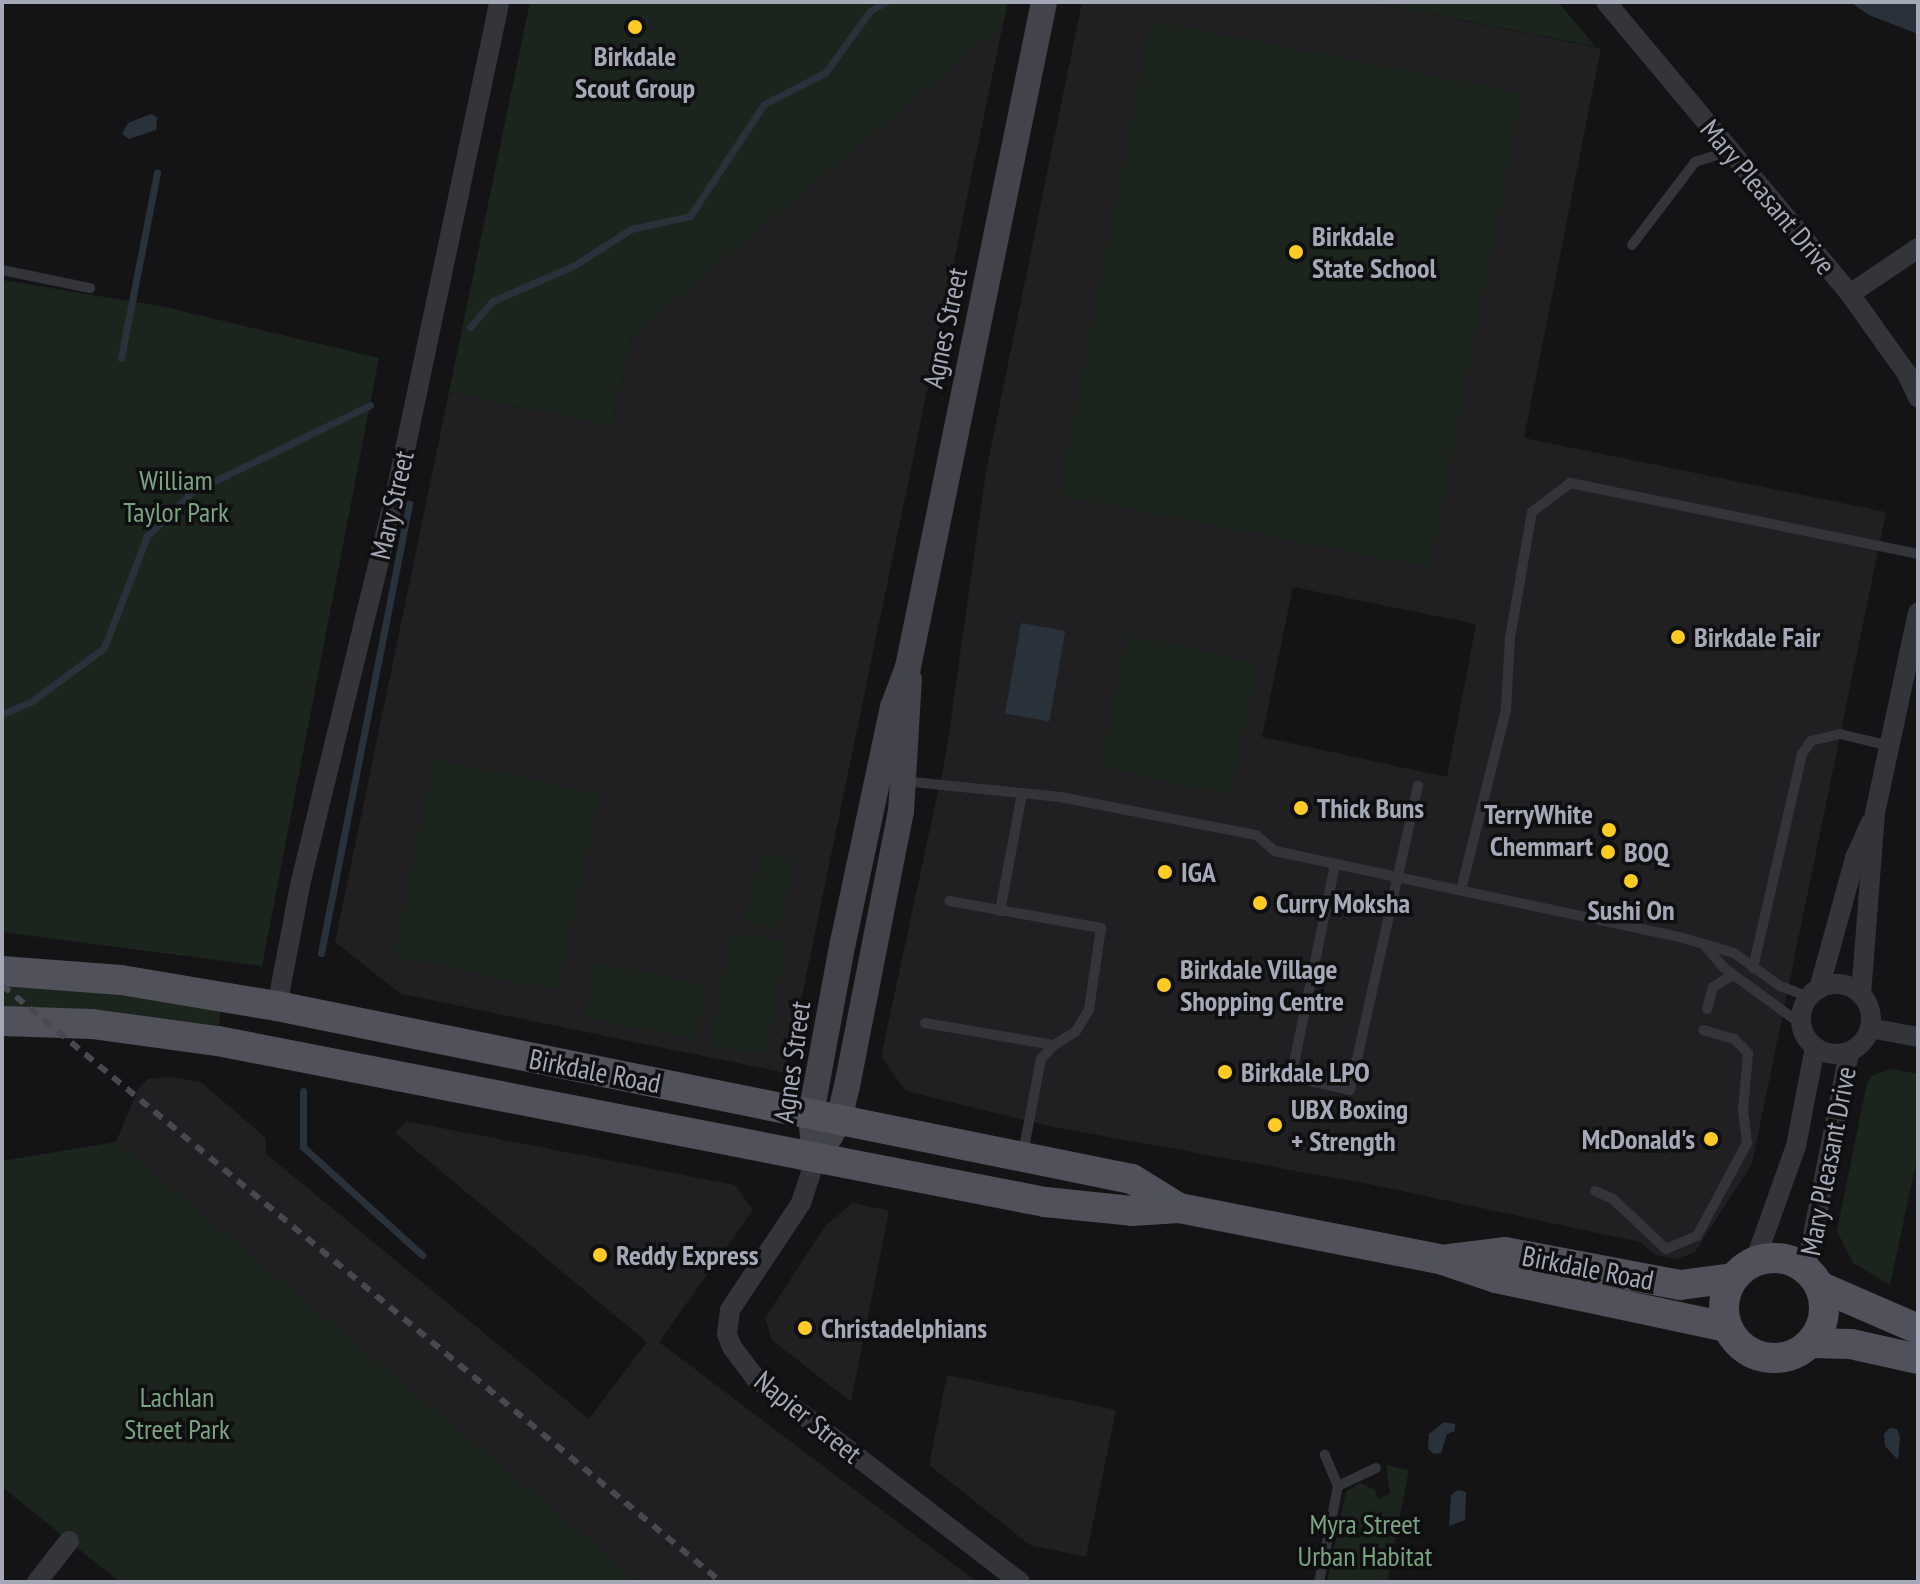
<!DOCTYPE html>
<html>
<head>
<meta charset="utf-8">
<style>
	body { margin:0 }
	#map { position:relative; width:1920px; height:1584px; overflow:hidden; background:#141416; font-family:"PT Sans Narrow",sans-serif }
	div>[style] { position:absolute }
	.built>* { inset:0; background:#202023 }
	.green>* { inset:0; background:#1b241d; transform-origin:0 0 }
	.water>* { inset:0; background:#29313a; transform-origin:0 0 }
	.stream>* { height:7px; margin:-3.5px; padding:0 3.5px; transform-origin:3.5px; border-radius:3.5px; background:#29313a }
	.lane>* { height:10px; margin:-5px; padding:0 5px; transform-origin:5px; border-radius:5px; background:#34353b }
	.street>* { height:20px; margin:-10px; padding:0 10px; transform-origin:10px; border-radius:10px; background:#34353b }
	.street>.ring { margin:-10px; padding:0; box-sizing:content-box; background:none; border:20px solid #34353b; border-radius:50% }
	.secondary>* { height:26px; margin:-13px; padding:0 13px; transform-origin:13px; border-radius:13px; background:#42434b }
	.primary>* { height:30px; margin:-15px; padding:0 15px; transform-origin:15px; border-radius:15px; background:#50515a }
	.primary>.ring { margin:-15px; padding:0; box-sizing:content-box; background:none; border:30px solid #50515a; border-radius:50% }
	.rail>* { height:6px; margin-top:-3px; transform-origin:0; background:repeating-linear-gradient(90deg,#474850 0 10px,transparent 0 18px) }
	.dots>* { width:22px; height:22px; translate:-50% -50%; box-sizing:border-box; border:4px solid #0f0f11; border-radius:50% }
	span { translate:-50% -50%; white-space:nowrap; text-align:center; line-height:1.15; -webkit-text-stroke:7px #0f0f11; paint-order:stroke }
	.poi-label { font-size:28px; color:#a4a8b7; font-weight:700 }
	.left { translate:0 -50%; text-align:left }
	.right { translate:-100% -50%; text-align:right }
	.street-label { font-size:28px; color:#a4a8b7 }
	.park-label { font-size:28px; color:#7aa381 }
	.frame { position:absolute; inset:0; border:4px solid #a4a8b7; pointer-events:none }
</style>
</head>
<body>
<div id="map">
	<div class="built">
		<div style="clip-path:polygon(evenodd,1082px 2px,1372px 2px,1601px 48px,1524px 438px,1886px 512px,1752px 1164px,1695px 1252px,1677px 1259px,1655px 1255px,1640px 1242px,1369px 1184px,1053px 1127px,906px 1091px,881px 1057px,946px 754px,986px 472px,1082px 2px,1293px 587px,1476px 624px,1447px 777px,1262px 737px,1293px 587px)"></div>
		<div style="clip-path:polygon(1003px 24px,786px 1073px,401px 994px,335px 942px,449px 392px,612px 426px,631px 337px)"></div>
		<div style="clip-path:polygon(171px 1077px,201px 1082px,266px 1138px,266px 1154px,589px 1419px,647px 1342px,395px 1133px,406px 1121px,735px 1185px,753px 1210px,659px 1342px,977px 1582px,639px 1582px,116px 1142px,138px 1089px,148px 1079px)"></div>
		<div style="clip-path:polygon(853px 1203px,889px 1211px,851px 1402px,772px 1340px,765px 1318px,826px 1225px)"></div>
		<div style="clip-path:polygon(947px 1375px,1116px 1410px,1086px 1557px,1030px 1545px,929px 1465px)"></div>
	</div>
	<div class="green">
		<div style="clip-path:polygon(530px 2px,1008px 2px,1003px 24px,631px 337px,612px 426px,449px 392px)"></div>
		<div style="clip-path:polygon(1372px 2px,1558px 2px,1595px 46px)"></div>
		<div style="left:1151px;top:21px;width:378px;height:483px;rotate:11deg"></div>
		<div style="clip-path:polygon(2px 280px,165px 307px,379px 358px,262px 966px,2px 932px)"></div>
		<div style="left:1128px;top:635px;width:133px;height:135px;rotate:12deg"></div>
		<div style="left:435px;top:759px;width:168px;height:201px;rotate:12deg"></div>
		<div style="left:760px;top:854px;width:35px;height:70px;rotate:13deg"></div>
		<div style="left:732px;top:932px;width:56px;height:114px;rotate:11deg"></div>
		<div style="left:596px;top:963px;width:113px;height:56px;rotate:11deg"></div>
		<div style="clip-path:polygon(2px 985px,106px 993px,220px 1011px,219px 1026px,101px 1011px,2px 1009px)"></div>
		<div style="clip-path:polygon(1892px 1069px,1918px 1074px,1918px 1154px,1890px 1285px,1853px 1263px,1837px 1231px,1866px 1087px,1871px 1076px)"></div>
		<div style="clip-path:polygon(116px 1142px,639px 1582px,120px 1582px,2px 1487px,2px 1161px)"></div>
		<div style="clip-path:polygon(1386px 1465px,1409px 1470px,1387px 1582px,1327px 1582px,1346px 1492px,1360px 1483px,1375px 1490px,1378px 1499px,1390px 1494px)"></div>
	</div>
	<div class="water">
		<div style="clip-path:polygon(1850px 2px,1918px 2px,1918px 34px,1869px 15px)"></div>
		<div style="clip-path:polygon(151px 114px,157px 117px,156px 130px,129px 139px,122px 134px,128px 123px)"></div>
		<div style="left:1021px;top:623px;width:45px;height:92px;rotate:10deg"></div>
		<div style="clip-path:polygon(1444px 1422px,1455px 1424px,1455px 1431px,1447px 1434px,1441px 1453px,1434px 1454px,1428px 1449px,1429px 1434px)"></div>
		<div style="clip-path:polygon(1890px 1428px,1897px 1429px,1900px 1437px,1898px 1460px,1885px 1446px,1884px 1434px)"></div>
		<div style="clip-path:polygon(1458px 1490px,1466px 1492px,1465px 1520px,1449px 1526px,1451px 1495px)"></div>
	</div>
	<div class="stream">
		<div style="left:470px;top:327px;width:35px;rotate:-49deg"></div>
		<div style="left:493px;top:301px;width:90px;rotate:-23.7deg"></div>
		<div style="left:575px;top:265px;width:67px;rotate:-32.7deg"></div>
		<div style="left:631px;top:229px;width:60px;rotate:-12.4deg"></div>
		<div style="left:690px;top:216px;width:134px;rotate:-56.5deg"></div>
		<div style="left:764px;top:104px;width:68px;rotate:-26.9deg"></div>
		<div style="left:825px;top:73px;width:77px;rotate:-54deg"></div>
		<div style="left:870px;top:11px;width:17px;rotate:-31deg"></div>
		<div style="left:121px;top:358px;width:189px;rotate:-79deg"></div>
		<div style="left:2px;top:714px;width:33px;rotate:-23deg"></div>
		<div style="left:32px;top:701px;width:89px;rotate:-36.4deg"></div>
		<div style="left:104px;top:648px;width:120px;rotate:-69deg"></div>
		<div style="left:147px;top:536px;width:63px;rotate:-44.4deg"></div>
		<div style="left:192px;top:492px;width:198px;rotate:-26deg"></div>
		<div style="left:321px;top:953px;width:458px;rotate:-78.9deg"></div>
		<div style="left:303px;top:1091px;width:56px;rotate:90deg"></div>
		<div style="left:303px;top:1147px;width:161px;rotate:42.2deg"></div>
	</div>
	<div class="lane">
		<div style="left:1632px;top:245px;width:104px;rotate:-52.8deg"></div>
		<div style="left:1695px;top:162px;width:36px;rotate:-18deg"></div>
		<div style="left:2px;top:270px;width:90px;rotate:11.6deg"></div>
		<div style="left:903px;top:781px;width:158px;rotate:5.8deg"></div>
		<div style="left:1060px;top:797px;width:200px;rotate:11deg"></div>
		<div style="left:1256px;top:835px;width:25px;rotate:40deg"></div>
		<div style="left:1275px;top:851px;width:414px;rotate:12deg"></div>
		<div style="left:1680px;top:937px;width:56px;rotate:16.5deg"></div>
		<div style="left:1734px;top:953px;width:57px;rotate:35.7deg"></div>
		<div style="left:1780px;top:986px;width:31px;rotate:21deg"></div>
		<div style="left:1335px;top:865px;width:217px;rotate:101.7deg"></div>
		<div style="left:1291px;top:1077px;width:60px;rotate:12.4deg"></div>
		<div style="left:1350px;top:1090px;width:312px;rotate:-77.4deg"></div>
		<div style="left:1461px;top:890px;width:187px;rotate:-76deg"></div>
		<div style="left:1506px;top:709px;width:71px;rotate:-86.8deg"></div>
		<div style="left:1510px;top:638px;width:128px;rotate:-80.1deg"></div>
		<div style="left:1532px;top:512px;width:48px;rotate:-37.3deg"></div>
		<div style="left:1570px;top:483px;width:355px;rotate:11.5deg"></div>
		<div style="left:1000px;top:911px;width:119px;rotate:-79.4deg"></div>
		<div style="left:1705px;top:946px;width:28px;rotate:49deg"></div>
		<div style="left:1723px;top:967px;width:97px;rotate:36.2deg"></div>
		<div style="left:1753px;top:968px;width:220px;rotate:-77.1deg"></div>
		<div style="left:1802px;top:754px;width:16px;rotate:-55deg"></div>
		<div style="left:1811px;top:741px;width:30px;rotate:-14deg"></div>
		<div style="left:1840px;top:734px;width:51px;rotate:13.5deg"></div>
		<div style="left:1707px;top:1009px;width:23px;rotate:-75deg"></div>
		<div style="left:1713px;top:987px;width:23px;rotate:-31deg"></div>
		<div style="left:925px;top:1023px;width:131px;rotate:9.7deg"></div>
		<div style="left:1054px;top:1045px;width:26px;rotate:-32deg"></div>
		<div style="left:1076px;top:1031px;width:26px;rotate:-59deg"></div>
		<div style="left:1089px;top:1009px;width:82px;rotate:-81.6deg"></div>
		<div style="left:1101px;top:928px;width:154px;rotate:-169.9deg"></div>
		<div style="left:1023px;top:1153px;width:96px;rotate:-79.2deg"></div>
		<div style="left:1041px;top:1059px;width:19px;rotate:-47deg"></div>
		<div style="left:1595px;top:1191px;width:20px;rotate:24deg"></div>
		<div style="left:1613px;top:1199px;width:73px;rotate:43.3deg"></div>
		<div style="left:1666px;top:1249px;width:34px;rotate:-23deg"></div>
		<div style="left:1697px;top:1236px;width:106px;rotate:-61.7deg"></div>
		<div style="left:1747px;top:1143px;width:32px;rotate:-97deg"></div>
		<div style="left:1743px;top:1111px;width:58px;rotate:-85.1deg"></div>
		<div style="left:1748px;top:1053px;width:20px;rotate:-135deg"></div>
		<div style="left:1734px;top:1039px;width:32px;rotate:-164deg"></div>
		<div style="left:1338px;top:1486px;width:42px;rotate:-25.3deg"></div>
		<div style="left:1319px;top:1582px;width:98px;rotate:-78.8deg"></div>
		<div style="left:1338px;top:1486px;width:34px;rotate:-113deg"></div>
	</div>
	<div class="street">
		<div style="left:1606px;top:2px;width:381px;rotate:50.1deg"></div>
		<div style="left:1850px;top:294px;width:98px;rotate:54.5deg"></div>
		<div style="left:1907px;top:374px;width:26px;rotate:65deg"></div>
		<div style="left:1850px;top:294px;width:82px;rotate:-34.1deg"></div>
		<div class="ring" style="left:1801px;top:984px;width:50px;height:50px"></div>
		<div style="left:1819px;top:989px;width:136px;rotate:-74.6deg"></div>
		<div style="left:1855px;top:858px;width:39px;rotate:-66deg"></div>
		<div style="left:1861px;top:995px;width:183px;rotate:-85.6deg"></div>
		<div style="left:1875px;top:813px;width:205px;rotate:-77.9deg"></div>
		<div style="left:277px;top:1006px;width:123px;rotate:-79.2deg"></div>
		<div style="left:300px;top:885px;width:419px;rotate:-76.3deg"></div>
		<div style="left:399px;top:478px;width:486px;rotate:-78.1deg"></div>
		<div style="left:1870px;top:1028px;width:49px;rotate:10.6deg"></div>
		<div style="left:815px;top:1160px;width:45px;rotate:108deg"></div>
		<div style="left:801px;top:1203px;width:128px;rotate:123.6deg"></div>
		<div style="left:730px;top:1310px;width:24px;rotate:97deg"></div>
		<div style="left:727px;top:1334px;width:14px;rotate:69deg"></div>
		<div style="left:732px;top:1347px;width:39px;rotate:53deg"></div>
		<div style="left:755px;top:1378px;width:334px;rotate:37.6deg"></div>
		<div style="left:1755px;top:1261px;width:122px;rotate:-70.4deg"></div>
		<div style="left:1796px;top:1146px;width:101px;rotate:-79.1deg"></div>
		<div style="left:1806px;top:1270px;width:222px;rotate:-78.8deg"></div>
		<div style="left:37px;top:1582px;width:52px;rotate:-52deg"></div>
	</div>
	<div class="secondary">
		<div style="left:829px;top:1138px;width:21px;rotate:-61deg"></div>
		<div style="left:839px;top:1120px;width:35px;rotate:-77deg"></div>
		<div style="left:847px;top:1086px;width:279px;rotate:-78.9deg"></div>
		<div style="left:901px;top:812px;width:133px;rotate:-86.6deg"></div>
		<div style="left:815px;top:1160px;width:46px;rotate:-95deg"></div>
		<div style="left:811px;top:1114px;width:175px;rotate:-79.5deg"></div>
		<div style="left:843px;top:942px;width:240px;rotate:-78deg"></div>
		<div style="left:893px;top:707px;width:43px;rotate:-69.4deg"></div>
		<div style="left:908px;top:667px;width:679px;rotate:-78.44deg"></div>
	</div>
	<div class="primary">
		<div style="left:2px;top:971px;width:119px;rotate:4.3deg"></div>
		<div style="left:121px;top:980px;width:158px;rotate:9.5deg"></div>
		<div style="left:277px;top:1006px;width:872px;rotate:11.44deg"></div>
		<div style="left:1132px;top:1179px;width:55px;rotate:31.7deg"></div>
		<div style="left:2px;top:1021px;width:90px;rotate:1.9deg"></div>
		<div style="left:92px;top:1024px;width:127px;rotate:7.7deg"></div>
		<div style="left:218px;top:1041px;width:843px;rotate:11.02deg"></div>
		<div style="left:1045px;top:1202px;width:87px;rotate:5.9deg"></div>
		<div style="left:1132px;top:1211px;width:47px;rotate:-3.7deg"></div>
		<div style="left:1179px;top:1208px;width:269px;rotate:11.1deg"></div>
		<div style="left:1443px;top:1260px;width:56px;rotate:18.8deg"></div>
		<div style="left:1496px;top:1278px;width:236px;rotate:12deg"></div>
		<div class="ring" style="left:1724px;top:1258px;width:70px;height:70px"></div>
		<div style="left:1449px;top:1259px;width:56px;rotate:-7.1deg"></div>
		<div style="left:1505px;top:1252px;width:178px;rotate:10.7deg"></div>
		<div style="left:1680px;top:1285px;width:53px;rotate:-7.5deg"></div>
		<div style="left:1819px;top:1286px;width:108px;rotate:23.5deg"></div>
		<div style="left:1810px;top:1343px;width:41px;rotate:1.4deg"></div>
		<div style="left:1851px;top:1344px;width:69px;rotate:12.6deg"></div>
	</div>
	<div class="rail">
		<div style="left:2px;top:985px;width:935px;rotate:39.7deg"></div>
	</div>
	<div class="dots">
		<div style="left:635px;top:27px;background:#fecb23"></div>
		<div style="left:1296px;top:252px;background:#fecb23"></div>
		<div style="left:1678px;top:637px;background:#fecb23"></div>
		<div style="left:1301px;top:808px;background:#fecb23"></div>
		<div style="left:1609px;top:830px;background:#fecb23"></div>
		<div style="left:1608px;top:852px;background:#fecb23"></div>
		<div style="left:1165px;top:872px;background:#fecb23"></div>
		<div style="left:1631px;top:881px;background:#fecb23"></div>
		<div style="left:1260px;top:903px;background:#fecb23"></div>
		<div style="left:1164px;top:985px;background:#fecb23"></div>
		<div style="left:1225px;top:1072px;background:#fecb23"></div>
		<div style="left:1275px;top:1125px;background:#fecb23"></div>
		<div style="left:1711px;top:1139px;background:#fecb23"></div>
		<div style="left:600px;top:1255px;background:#fecb23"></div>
		<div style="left:805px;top:1328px;background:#fecb23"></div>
	</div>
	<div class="poi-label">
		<span style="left:635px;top:72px">Birkdale<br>Scout Group</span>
		<span class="left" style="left:1312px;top:252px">Birkdale<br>State School</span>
		<span class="left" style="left:1694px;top:637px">Birkdale Fair</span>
		<span class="left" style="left:1317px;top:808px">Thick Buns</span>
		<span class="right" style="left:1593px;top:830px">TerryWhite<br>Chemmart</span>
		<span class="left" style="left:1624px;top:852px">BOQ</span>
		<span class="left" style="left:1181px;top:872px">IGA</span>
		<span class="left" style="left:1276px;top:903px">Curry Moksha</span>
		<span style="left:1631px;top:910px">Sushi On</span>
		<span class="left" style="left:1180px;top:985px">Birkdale Village<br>Shopping Centre</span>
		<span class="left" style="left:1241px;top:1072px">Birkdale LPO</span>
		<span class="left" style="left:1291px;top:1125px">UBX Boxing<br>+ Strength</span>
		<span class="right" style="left:1695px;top:1139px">McDonald's</span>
		<span class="left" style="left:616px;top:1255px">Reddy Express</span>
		<span class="left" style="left:821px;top:1328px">Christadelphians</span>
	</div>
	<div class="street-label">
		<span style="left:1768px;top:197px;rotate:50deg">Mary Pleasant Drive</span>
		<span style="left:945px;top:328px;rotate:-78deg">Agnes Street</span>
		<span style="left:392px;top:505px;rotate:-77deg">Mary Street</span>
		<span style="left:792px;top:1062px;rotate:-82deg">Agnes Street</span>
		<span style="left:595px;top:1071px;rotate:11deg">Birkdale Road</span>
		<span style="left:1828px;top:1161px;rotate:-79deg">Mary Pleasant Drive</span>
		<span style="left:1588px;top:1268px;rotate:11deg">Birkdale Road</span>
		<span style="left:808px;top:1417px;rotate:39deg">Napier Street</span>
	</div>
	<div class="park-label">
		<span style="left:176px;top:496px">William<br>Taylor Park</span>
		<span style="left:177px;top:1413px">Lachlan<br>Street Park</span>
		<span style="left:1365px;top:1540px">Myra Street<br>Urban Habitat</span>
	</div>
	<div class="frame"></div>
</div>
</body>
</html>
